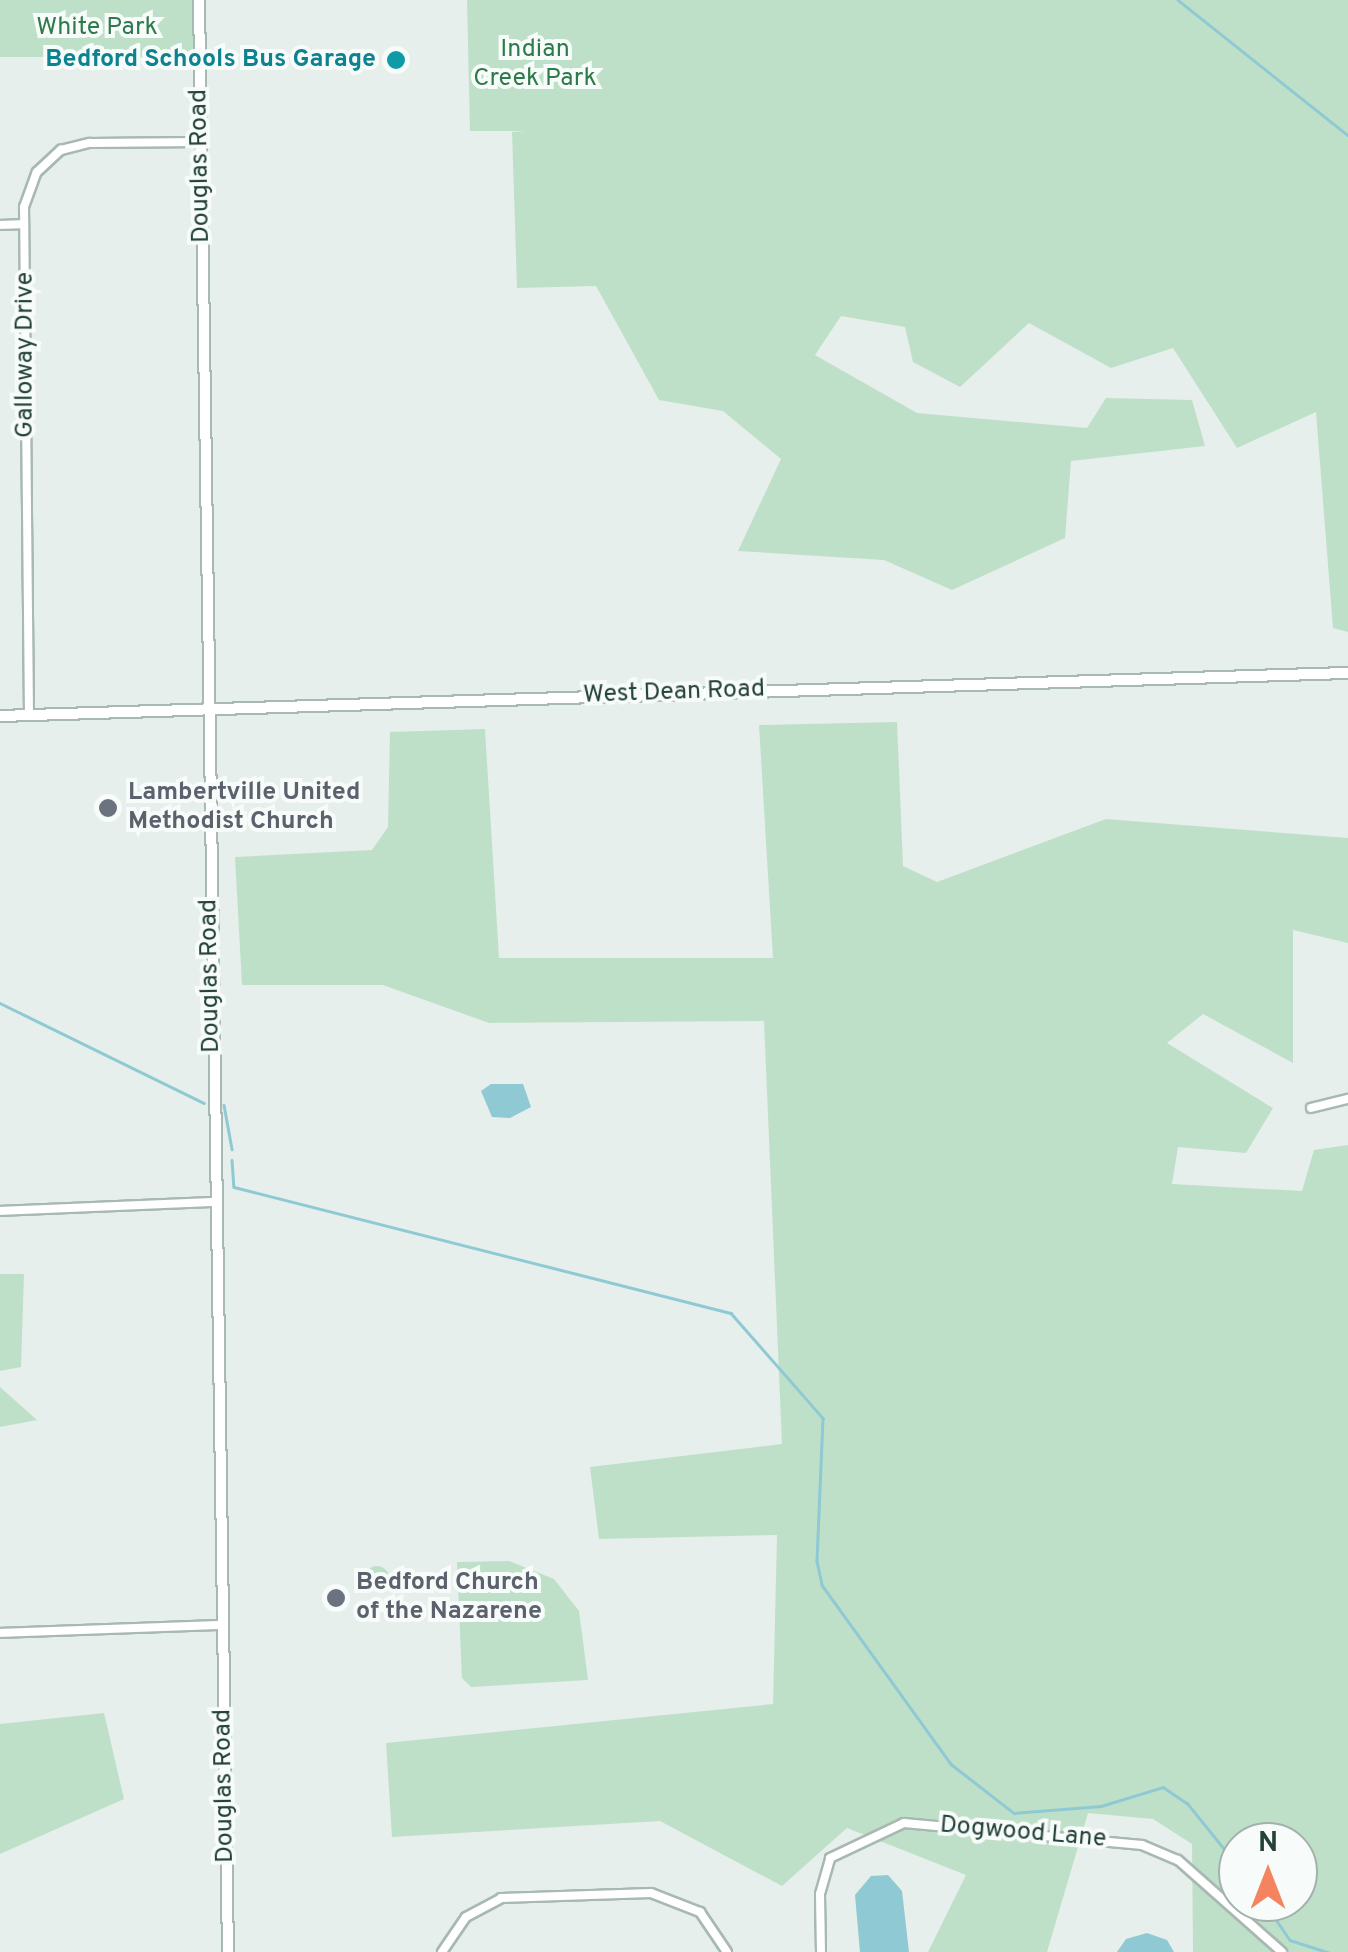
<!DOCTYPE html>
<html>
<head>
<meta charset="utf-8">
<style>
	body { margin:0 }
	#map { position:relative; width:1348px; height:1952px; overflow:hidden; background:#e6efeb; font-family:Overpass,sans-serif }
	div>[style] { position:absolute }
	.green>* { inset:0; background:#bfe0c8; transform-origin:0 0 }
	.round { border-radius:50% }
	.water>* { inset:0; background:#8ec9d4 }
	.stream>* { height:2.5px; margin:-1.25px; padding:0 1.25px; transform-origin:1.25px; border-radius:1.25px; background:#8ec9d4 }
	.roads { filter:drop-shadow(2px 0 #a8b8b2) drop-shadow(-2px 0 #a8b8b2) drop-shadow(0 2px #a8b8b2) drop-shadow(0 -2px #a8b8b2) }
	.minor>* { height:8px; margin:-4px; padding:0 4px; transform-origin:4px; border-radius:4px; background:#fff }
	.tertiary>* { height:10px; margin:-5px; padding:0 5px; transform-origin:5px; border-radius:5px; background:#fff }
	.dots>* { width:28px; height:28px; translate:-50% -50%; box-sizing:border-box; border:5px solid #f7fbf9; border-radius:50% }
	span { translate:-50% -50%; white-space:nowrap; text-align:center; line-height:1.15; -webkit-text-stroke:8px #f7fbf9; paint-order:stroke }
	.park-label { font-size:25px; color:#2d7a4b }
	.culture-label { font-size:25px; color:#0d838f; font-weight:700 }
	.right { translate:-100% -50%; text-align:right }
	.street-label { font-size:25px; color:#24423a }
	.worship-label { font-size:25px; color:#5b616d; font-weight:700 }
	.left { translate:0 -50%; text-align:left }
	.north { position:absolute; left:1218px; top:1822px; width:100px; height:100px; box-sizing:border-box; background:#f7fbf9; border:2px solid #a3b1ad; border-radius:50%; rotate:0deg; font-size:28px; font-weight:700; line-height:40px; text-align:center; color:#24423a }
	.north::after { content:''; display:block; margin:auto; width:35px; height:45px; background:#f4845f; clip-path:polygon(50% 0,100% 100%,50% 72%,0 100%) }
</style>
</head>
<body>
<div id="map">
	<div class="green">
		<div style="left:0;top:0;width:193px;height:57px"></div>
		<div style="clip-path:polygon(467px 0,1348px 0,1348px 632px,1333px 628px,1316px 412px,1237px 448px,1173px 348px,1111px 368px,1029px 323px,960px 387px,913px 362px,905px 327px,841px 316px,815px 355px,917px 413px,1087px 428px,1106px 398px,1192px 400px,1205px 446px,1071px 461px,1065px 538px,952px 590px,884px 560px,738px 551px,781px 459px,723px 411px,659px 400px,596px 286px,517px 288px,512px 132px,526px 131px,470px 131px)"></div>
		<div style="clip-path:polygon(evenodd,897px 722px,903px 866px,937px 882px,1106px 819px,1348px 838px,1348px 943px,1293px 930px,1293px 1063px,1203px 1014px,1167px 1043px,1273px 1108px,1246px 1153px,1178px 1147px,1172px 1184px,1302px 1191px,1314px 1150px,1348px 1145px,1348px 1952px,1193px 1952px,1192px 1844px,1153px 1819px,1088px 1813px,1047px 1952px,928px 1952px,966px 1875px,847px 1828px,782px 1886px,660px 1821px,392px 1837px,386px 1743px,773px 1704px,777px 1535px,599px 1539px,590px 1467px,782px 1444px,764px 1021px,489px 1023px,383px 985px,242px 985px,235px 857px,372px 850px,388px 827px,390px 732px,485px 729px,499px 958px,773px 958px,759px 725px,897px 722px,1238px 1842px,1298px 1842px,1298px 1902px,1238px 1902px,1238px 1842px)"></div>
		<div style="clip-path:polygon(0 1274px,24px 1274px,21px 1367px,0 1371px)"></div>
		<div style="clip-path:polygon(0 1387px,37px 1420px,0 1427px)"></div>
		<div style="clip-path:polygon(509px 1561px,554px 1579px,579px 1611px,588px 1680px,471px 1687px,462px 1678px,457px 1562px)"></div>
		<div class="round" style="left:365px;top:1566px;width:24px;height:24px"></div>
		<div style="clip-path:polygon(104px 1713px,124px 1799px,0 1854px,0 1724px)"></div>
	</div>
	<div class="water">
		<div style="clip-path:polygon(491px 1084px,523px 1084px,531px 1107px,510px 1118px,492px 1117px,481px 1091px)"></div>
		<div style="clip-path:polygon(888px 1875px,902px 1891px,909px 1952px,860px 1952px,855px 1895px,871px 1876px)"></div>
		<div style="clip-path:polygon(1147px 1933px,1167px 1940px,1174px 1952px,1117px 1952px,1126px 1939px)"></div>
	</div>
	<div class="stream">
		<div style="left:1178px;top:0;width:217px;rotate:38.5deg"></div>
		<div style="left:0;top:1003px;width:227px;rotate:26.1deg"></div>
		<div style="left:224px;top:1105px;width:45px;rotate:79.7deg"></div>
		<div style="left:232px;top:1160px;width:27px;rotate:86deg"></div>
		<div style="left:234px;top:1187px;width:513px;rotate:14.23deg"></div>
		<div style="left:731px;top:1313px;width:140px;rotate:48.8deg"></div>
		<div style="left:823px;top:1418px;width:143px;rotate:92.4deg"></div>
		<div style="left:817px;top:1561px;width:25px;rotate:78deg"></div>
		<div style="left:822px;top:1585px;width:221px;rotate:54.2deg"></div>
		<div style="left:951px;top:1764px;width:80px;rotate:37.9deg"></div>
		<div style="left:1014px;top:1813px;width:87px;rotate:-4.6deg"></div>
		<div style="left:1101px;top:1806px;width:65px;rotate:-17deg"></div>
		<div style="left:1163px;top:1787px;width:30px;rotate:34deg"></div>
		<div style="left:1188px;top:1804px;width:80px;rotate:51.1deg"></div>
		<div style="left:1264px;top:1902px;width:46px;rotate:55.6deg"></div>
		<div style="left:1290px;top:1940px;width:40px;rotate:18deg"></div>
	</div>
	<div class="roads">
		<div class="minor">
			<div style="left:0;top:225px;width:24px;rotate:-2deg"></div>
			<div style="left:29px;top:715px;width:508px;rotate:-90.56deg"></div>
			<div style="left:24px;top:207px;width:37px;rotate:-70deg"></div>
			<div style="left:37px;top:172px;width:33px;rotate:-43deg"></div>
			<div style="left:61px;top:150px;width:30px;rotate:-14deg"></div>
			<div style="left:90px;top:143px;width:110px;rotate:-0.5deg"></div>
			<div style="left:1311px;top:1108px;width:38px;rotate:-14deg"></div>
			<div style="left:0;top:1211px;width:214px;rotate:-2.4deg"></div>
			<div style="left:0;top:1633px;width:221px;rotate:-2.1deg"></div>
			<div style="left:442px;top:1952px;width:42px;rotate:-55.6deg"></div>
			<div style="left:466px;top:1917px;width:40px;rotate:-28deg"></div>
			<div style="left:501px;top:1898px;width:150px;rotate:-1.9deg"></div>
			<div style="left:651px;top:1893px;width:53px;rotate:21.2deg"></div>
			<div style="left:700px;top:1912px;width:48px;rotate:56deg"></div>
			<div style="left:821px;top:1952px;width:58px;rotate:-91deg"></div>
			<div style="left:820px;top:1894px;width:37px;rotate:-74deg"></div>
			<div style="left:830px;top:1858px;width:82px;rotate:-25.3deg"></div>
			<div style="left:904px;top:1823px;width:239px;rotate:5.3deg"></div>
			<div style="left:1142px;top:1845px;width:39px;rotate:23deg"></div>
			<div style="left:1178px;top:1860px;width:139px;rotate:41.5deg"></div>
		</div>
		<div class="tertiary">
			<div style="left:199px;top:0;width:1952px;rotate:89.15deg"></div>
			<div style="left:0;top:716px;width:1349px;rotate:-1.83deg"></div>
		</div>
	</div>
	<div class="dots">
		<div style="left:396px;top:60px;background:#0f9aa8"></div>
		<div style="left:108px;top:808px;background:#6b7280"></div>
		<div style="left:336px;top:1598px;background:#6b7280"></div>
	</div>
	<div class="park-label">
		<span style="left:97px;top:28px">White Park</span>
		<span style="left:535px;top:65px">Indian<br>Creek Park</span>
	</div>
	<div class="culture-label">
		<span class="right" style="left:376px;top:60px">Bedford Schools Bus Garage</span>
	</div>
	<div class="street-label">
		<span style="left:201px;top:166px;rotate:-91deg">Douglas Road</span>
		<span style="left:26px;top:355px;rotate:-90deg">Galloway Drive</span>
		<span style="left:674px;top:693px;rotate:-2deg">West Dean Road</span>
		<span style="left:211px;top:976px;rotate:-91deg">Douglas Road</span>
		<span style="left:225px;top:1786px;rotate:-91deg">Douglas Road</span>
		<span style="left:1023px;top:1833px;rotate:5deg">Dogwood Lane</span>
	</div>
	<div class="worship-label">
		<span class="left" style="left:128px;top:808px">Lambertville United<br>Methodist Church</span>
		<span class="left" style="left:356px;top:1598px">Bedford Church<br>of the Nazarene</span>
	</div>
	<div class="north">N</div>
</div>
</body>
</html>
